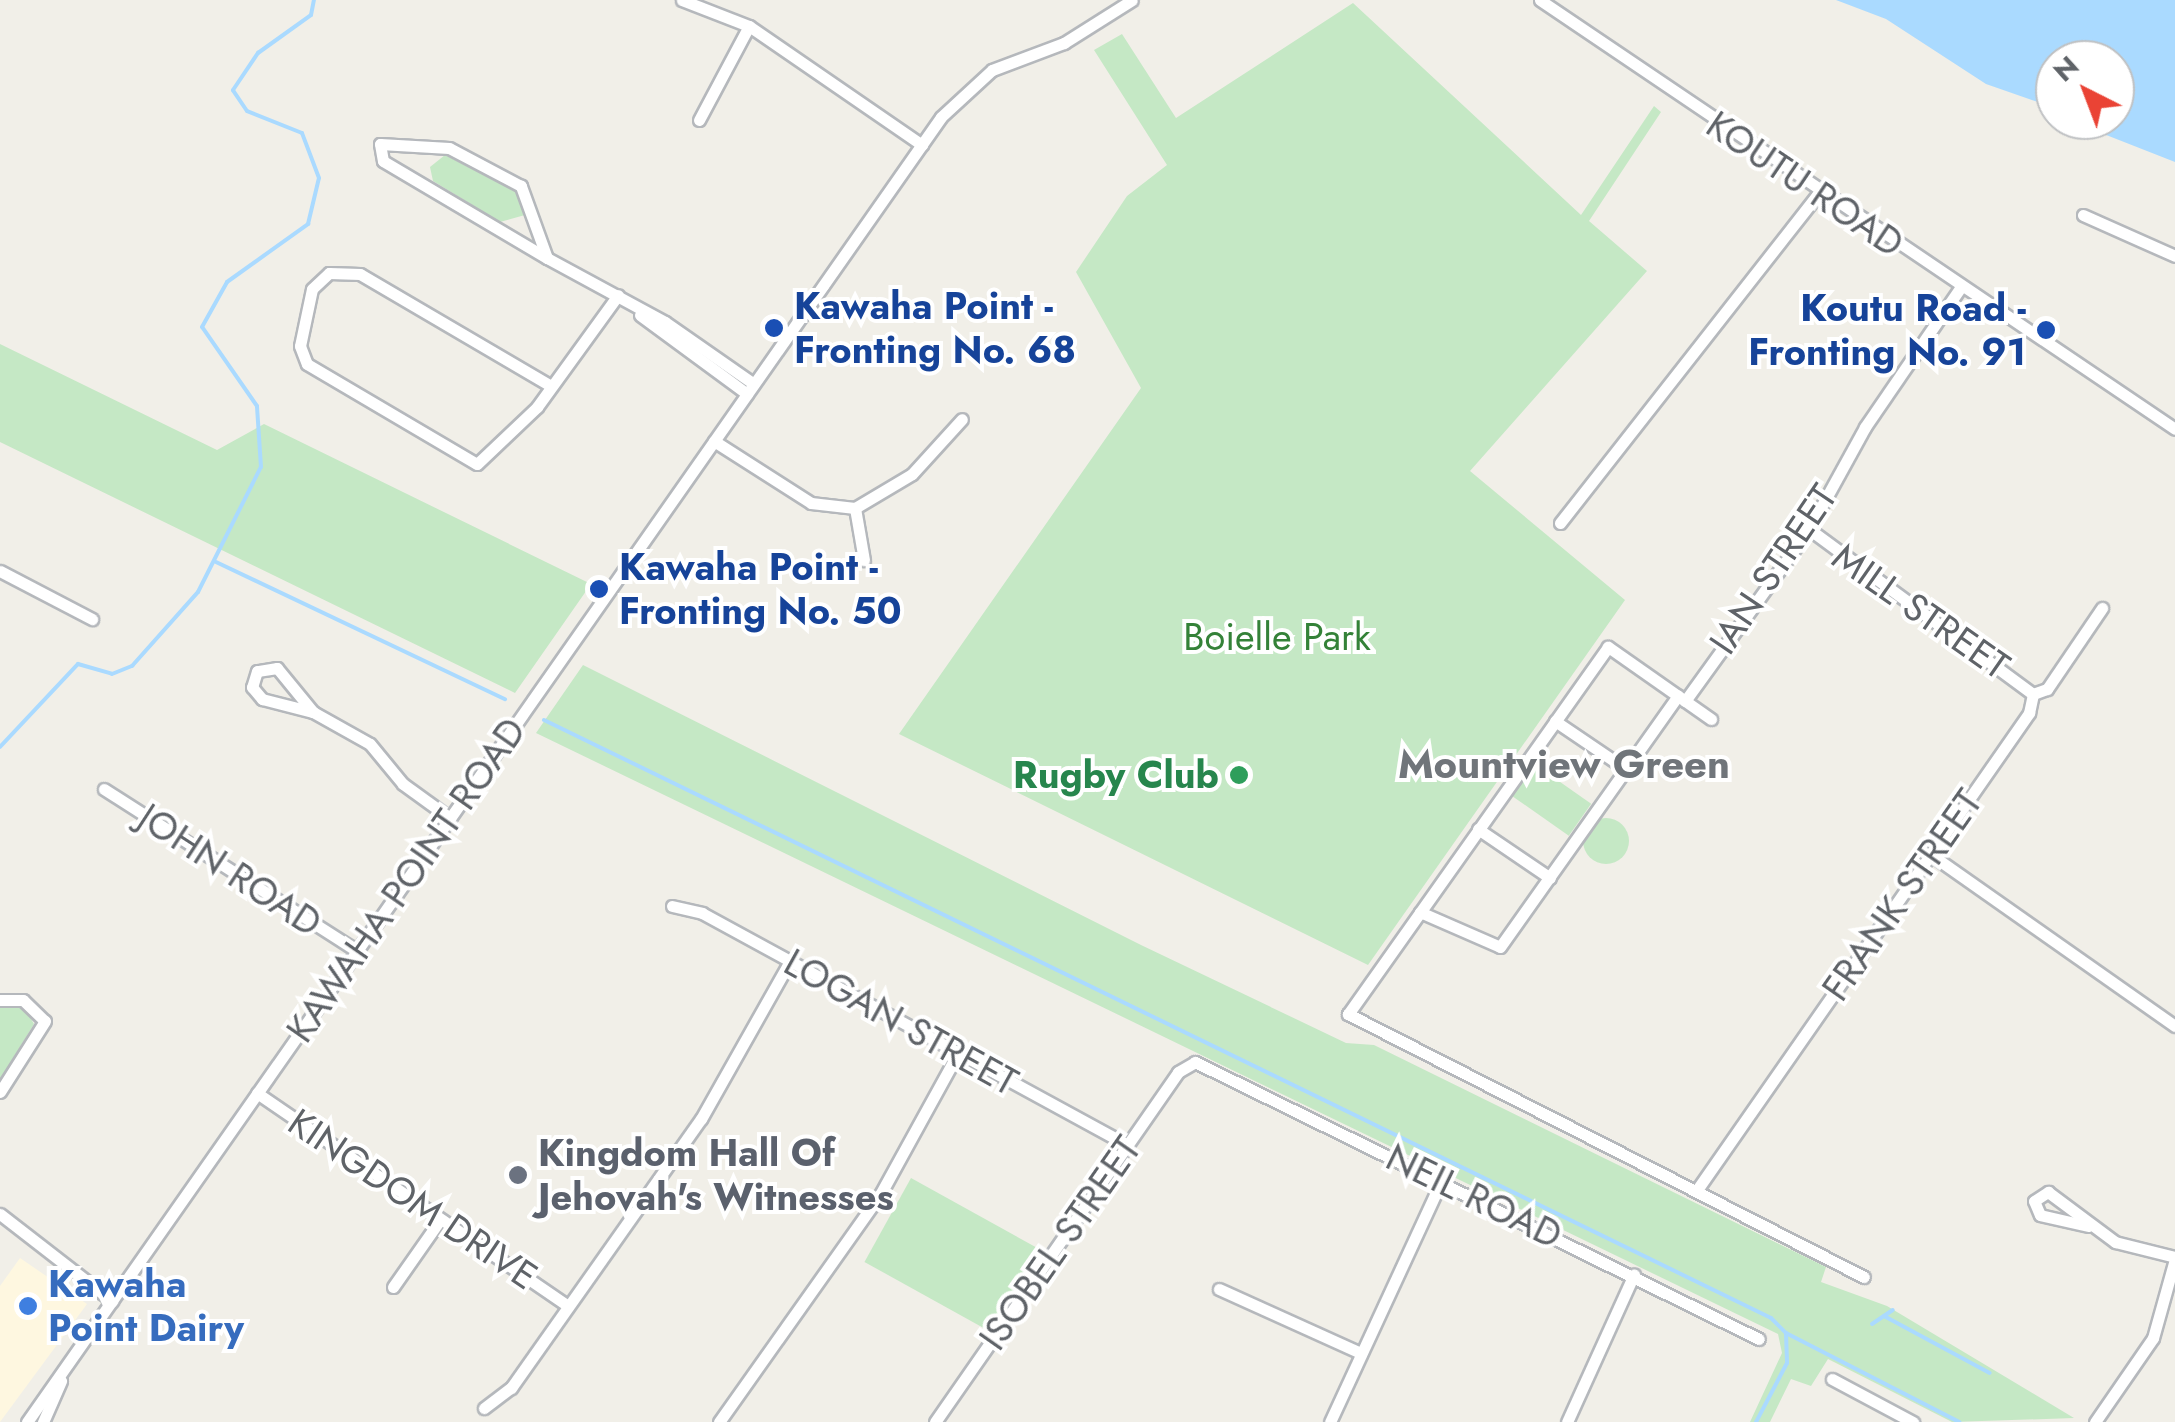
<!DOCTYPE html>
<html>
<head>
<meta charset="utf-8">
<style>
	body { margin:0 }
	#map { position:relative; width:2175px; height:1422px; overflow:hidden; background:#f1efe8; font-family:Jost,sans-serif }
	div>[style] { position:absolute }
	.commercial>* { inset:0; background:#fef7e0 }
	.green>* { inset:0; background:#c5e8c5; transform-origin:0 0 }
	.round { border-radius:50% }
	.water>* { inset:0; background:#aadaff }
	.stream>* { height:4px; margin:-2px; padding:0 2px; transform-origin:2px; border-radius:2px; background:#aadaff }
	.roads { filter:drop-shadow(2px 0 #b5b8bc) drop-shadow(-2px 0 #b5b8bc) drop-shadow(0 2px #b5b8bc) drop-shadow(0 -2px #b5b8bc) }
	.street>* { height:11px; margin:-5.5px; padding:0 5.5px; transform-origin:5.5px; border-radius:5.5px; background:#fff }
	.dots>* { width:28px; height:28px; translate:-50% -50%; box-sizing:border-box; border:5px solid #fff; border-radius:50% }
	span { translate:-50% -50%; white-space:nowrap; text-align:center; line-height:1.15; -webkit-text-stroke:8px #fff; paint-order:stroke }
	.street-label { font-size:38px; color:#5f6368 }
	.transit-label { font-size:38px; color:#164399; font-weight:700 }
	.left { translate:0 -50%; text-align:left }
	.right { translate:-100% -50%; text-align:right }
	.park-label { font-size:38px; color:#348238 }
	.leisure-label { font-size:38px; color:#27864d; font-weight:700 }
	.worship-label { font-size:38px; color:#5b616d; font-weight:700 }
	.shop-label { font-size:38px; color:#366cbe; font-weight:700 }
	.neighbourhood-label { font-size:40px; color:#70757a; font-weight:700 }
	.north { position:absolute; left:2035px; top:40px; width:100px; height:100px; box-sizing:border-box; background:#fff; border:2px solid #bfc1c3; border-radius:50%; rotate:318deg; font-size:28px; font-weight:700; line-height:40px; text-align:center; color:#5f6368 }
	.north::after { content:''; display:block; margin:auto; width:35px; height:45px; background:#ea4335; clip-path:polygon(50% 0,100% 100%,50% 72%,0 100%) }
</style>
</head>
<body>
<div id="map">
	<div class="commercial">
		<div style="clip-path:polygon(20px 1258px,87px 1304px,0 1422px,0 1286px)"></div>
	</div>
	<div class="green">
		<div style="clip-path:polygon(1353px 3px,1581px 215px,1654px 106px,1661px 112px,1589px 221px,1647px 271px,1470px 471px,1625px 600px,1368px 965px,899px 734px,1141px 388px,1076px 272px,1127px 196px,1167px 165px,1094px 50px,1122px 34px,1176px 118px)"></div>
		<div style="clip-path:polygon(445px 155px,517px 192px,525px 215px,500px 222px,433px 181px,430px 167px)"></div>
		<div style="clip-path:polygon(0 344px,217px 450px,264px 424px,591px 584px,515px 693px,0 442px)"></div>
		<div style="clip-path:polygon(583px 665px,1141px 945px,1346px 1043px,1374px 1045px,1826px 1267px,1821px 1282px,1887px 1306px,2074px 1418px,1952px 1422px,1828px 1359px,1811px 1386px,1791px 1379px,1770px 1422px,1750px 1422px,1782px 1353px,1778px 1334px,536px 733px)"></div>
		<div style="left:1533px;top:763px;width:71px;height:39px;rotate:35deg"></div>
		<div class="round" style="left:1583px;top:818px;width:46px;height:46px"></div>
		<div style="clip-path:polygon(0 1007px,24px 1007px,34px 1024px,0 1080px)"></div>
		<div style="left:911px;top:1178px;width:145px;height:96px;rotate:29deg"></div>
	</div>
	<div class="water">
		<div style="clip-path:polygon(1836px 0,2175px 0,2175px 162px,2068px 120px,2115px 120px,2115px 60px,2055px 60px,2055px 108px,1986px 84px,1886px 19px)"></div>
	</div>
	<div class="stream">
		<div style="left:216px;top:562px;width:320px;rotate:25.4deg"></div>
		<div style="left:544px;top:720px;width:1365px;rotate:25.98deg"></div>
		<div style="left:1771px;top:1318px;width:21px;rotate:45deg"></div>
		<div style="left:1786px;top:1333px;width:30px;rotate:88deg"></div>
		<div style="left:1787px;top:1363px;width:67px;rotate:117.7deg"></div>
		<div style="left:0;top:747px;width:114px;rotate:-46.8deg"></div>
		<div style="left:78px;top:664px;width:35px;rotate:16deg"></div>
		<div style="left:112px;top:674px;width:22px;rotate:-22deg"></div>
		<div style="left:132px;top:666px;width:99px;rotate:-48.3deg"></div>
		<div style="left:198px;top:592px;width:140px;rotate:-63.3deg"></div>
		<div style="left:261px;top:467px;width:61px;rotate:-93.8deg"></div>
		<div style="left:257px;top:406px;width:96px;rotate:-124.8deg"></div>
		<div style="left:202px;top:327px;width:51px;rotate:-60.9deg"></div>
		<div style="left:227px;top:282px;width:100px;rotate:-35.6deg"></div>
		<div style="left:308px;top:224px;width:47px;rotate:-76.6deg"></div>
		<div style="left:319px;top:178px;width:48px;rotate:-110.7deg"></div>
		<div style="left:302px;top:133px;width:59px;rotate:-158.2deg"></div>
		<div style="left:247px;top:111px;width:25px;rotate:-124deg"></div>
		<div style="left:233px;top:90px;width:45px;rotate:-56deg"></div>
		<div style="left:258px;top:53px;width:65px;rotate:-35.6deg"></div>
		<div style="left:311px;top:15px;width:15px;rotate:-79deg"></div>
		<div style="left:1884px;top:1316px;width:120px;rotate:28.3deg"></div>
		<div style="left:1872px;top:1324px;width:25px;rotate:-34deg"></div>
		<div style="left:1786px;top:1333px;width:195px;rotate:27.2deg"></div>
	</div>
	<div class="roads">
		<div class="street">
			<div style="left:682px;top:0;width:72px;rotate:21.2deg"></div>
			<div style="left:749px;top:26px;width:210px;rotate:34.5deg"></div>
			<div style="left:1540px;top:0;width:766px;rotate:34.04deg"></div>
			<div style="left:699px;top:120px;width:106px;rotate:-62deg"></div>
			<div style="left:2083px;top:215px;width:101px;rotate:24deg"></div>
			<div style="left:547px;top:258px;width:77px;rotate:-109.9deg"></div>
			<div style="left:521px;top:186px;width:81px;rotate:-152.2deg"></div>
			<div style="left:449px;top:148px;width:69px;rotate:-176.7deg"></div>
			<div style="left:380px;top:144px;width:17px;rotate:80deg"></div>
			<div style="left:383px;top:161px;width:191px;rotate:30.6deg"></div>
			<div style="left:547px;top:258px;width:134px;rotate:28.5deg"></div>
			<div style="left:665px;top:322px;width:108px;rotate:34.9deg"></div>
			<div style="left:640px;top:315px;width:133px;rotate:36.4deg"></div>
			<div style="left:551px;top:386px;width:221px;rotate:-149.6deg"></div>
			<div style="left:360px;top:274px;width:31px;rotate:-178deg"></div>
			<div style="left:329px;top:273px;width:23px;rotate:137deg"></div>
			<div style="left:312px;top:289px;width:58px;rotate:101.9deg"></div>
			<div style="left:300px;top:346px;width:19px;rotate:69deg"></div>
			<div style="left:307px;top:364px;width:197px;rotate:30.5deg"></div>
			<div style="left:477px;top:464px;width:83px;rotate:-43.5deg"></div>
			<div style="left:537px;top:407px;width:138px;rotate:-54.1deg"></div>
			<div style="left:714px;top:441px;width:115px;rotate:32.6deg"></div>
			<div style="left:811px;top:503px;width:44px;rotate:6.5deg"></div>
			<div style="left:855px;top:508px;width:66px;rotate:-30.8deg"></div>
			<div style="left:912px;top:474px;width:74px;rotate:-47.7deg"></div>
			<div style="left:855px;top:508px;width:53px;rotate:80.2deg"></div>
			<div style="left:1560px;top:523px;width:420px;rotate:-51.9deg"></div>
			<div style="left:1809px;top:529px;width:278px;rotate:36.4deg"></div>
			<div style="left:0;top:571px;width:104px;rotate:27.6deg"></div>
			<div style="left:1685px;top:701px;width:212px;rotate:-54.2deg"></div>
			<div style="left:1809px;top:529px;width:116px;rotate:-61.2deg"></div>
			<div style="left:1865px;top:427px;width:170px;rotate:-55.6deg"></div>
			<div style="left:313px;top:712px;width:57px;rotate:-129.3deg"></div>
			<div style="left:277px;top:668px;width:20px;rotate:171deg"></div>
			<div style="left:257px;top:671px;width:17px;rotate:107deg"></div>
			<div style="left:252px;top:687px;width:16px;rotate:50deg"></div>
			<div style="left:262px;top:699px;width:53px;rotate:14.3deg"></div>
			<div style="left:313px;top:712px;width:65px;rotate:29.3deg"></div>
			<div style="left:370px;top:744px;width:52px;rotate:50.5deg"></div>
			<div style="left:403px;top:784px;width:58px;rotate:35.9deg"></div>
			<div style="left:1711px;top:719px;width:126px;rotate:-145deg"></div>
			<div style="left:1608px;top:647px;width:450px;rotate:125.3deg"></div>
			<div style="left:1348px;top:1014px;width:579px;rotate:27.01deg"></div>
			<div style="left:1555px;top:721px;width:86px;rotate:34.1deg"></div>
			<div style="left:104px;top:789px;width:300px;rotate:32.6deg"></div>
			<div style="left:1478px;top:829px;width:87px;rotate:34.2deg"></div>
			<div style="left:1930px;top:854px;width:299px;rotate:35.1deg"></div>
			<div style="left:672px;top:906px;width:31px;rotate:13deg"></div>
			<div style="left:702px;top:913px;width:485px;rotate:28.6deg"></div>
			<div style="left:1420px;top:912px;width:87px;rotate:23.6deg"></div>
			<div style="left:1500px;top:947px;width:308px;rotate:-54.7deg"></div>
			<div style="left:0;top:1000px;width:23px"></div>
			<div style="left:23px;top:1000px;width:30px;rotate:44deg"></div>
			<div style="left:45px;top:1021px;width:84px;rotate:122.4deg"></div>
			<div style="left:257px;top:1093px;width:377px;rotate:34.4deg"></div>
			<div style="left:1699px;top:1187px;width:578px;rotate:-55.15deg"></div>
			<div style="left:2029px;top:713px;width:19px;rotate:-78deg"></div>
			<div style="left:2033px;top:694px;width:15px;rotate:-20deg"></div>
			<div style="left:2047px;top:689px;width:98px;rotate:-55.8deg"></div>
			<div style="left:0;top:1214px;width:142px;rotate:37.8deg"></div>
			<div style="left:2088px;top:1226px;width:49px;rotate:-167.1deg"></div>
			<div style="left:2040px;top:1215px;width:15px;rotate:-113deg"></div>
			<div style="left:2034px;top:1201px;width:17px;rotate:-33deg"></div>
			<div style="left:2048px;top:1192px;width:84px;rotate:36.7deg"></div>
			<div style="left:2115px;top:1242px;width:62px;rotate:14deg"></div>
			<div style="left:393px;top:1287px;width:82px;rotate:-55deg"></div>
			<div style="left:1219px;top:1289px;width:156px;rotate:24.3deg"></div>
			<div style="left:1832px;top:1379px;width:92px;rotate:28deg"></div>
			<div style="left:484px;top:1408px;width:34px;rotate:-37deg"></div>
			<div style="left:511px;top:1388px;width:329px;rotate:-54.8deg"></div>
			<div style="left:701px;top:1119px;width:181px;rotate:-60.6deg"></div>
			<div style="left:27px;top:1422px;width:1593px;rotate:-54.99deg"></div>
			<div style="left:941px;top:117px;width:69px;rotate:-42.7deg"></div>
			<div style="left:992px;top:70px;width:77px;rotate:-20.6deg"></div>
			<div style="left:1064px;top:43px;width:80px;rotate:-32.3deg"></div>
			<div style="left:43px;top:1422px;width:45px;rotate:-66.3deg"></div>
			<div style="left:719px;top:1422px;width:281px;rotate:-54.7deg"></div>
			<div style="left:881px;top:1193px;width:158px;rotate:-61.2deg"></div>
			<div style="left:935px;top:1422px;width:426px;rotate:-55.2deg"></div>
			<div style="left:1178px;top:1072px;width:20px;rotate:-30deg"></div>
			<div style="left:1195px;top:1062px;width:628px;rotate:26.16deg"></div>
			<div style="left:1330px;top:1422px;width:267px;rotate:-65.2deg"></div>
			<div style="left:1567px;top:1422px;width:162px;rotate:-65.6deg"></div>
			<div style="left:2095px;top:1422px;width:102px;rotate:-55.4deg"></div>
			<div style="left:2153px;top:1338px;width:82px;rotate:-74.4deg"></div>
		</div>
	</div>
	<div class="dots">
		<div style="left:774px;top:328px;background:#1a4fb4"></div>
		<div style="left:2046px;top:330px;background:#1a4fb4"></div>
		<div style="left:599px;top:589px;background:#1a4fb4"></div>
		<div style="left:1239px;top:775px;background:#2e9e5b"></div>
		<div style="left:518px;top:1175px;background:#6b7280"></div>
		<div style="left:28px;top:1306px;background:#3f7fe0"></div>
	</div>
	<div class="street-label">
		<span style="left:1805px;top:184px;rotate:34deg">KOUTU ROAD</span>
		<span style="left:1773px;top:569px;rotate:-56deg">IAN STREET</span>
		<span style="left:1921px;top:611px;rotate:35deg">MILL STREET</span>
		<span style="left:230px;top:870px;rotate:33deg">JOHN ROAD</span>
		<span style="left:406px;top:880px;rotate:-55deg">KAWAHA POINT ROAD</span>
		<span style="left:1902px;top:895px;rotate:-55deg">FRANK STREET</span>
		<span style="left:901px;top:1022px;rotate:29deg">LOGAN STREET</span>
		<span style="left:1474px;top:1196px;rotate:26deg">NEIL ROAD</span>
		<span style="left:413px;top:1199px;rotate:34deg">KINGDOM DRIVE</span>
		<span style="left:1060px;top:1243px;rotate:-55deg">ISOBEL STREET</span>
	</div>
	<div class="transit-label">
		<span class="left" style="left:794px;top:328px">Kawaha Point -<br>Fronting No. 68</span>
		<span class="right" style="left:2026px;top:330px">Koutu Road -<br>Fronting No. 91</span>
		<span class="left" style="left:619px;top:589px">Kawaha Point -<br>Fronting No. 50</span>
	</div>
	<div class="park-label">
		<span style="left:1277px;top:637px">Boielle Park</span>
	</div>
	<div class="leisure-label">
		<span class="right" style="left:1219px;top:775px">Rugby Club</span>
	</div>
	<div class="worship-label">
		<span class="left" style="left:538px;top:1175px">Kingdom Hall Of<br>Jehovah's Witnesses</span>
	</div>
	<div class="shop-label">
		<span class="left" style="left:48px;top:1306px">Kawaha<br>Point Dairy</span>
	</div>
	<div class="neighbourhood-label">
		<span style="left:1564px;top:764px">Mountview Green</span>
	</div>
	<div class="north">N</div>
</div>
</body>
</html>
